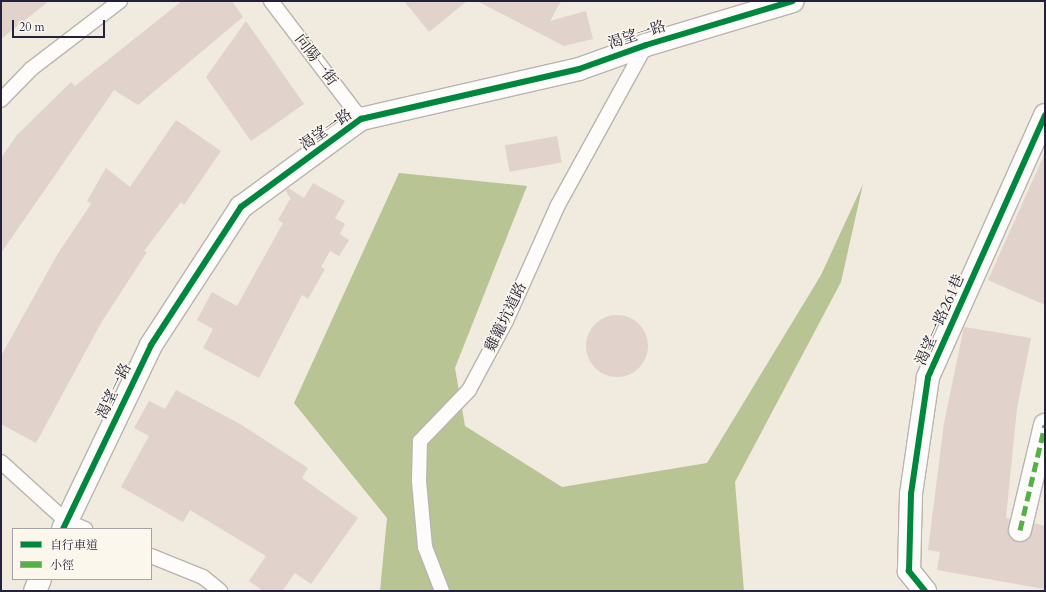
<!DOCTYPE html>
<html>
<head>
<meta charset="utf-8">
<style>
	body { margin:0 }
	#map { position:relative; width:1046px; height:592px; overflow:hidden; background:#f0eadf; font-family:Cardo,"Noto Serif TC",serif }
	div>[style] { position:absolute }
	.forest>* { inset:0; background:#b9c494 }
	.building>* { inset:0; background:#e1d2cc; transform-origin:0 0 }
	.round { border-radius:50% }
	.roads { filter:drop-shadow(1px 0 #b8b5b0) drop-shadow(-1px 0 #b8b5b0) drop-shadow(0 1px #b8b5b0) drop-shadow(0 -1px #b8b5b0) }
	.service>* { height:14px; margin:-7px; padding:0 7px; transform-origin:7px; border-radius:7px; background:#fdfcfa }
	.minor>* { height:22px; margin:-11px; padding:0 11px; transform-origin:11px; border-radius:11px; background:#fdfcfa }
	.quiet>* { height:5px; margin-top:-2.5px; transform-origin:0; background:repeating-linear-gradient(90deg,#55b146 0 10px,transparent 0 15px) }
	.cycleway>* { height:6px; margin:-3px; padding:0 3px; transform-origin:3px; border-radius:3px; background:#00873e }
	span { translate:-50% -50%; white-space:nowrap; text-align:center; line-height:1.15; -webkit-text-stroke:3px #fbf7ec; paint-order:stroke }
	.street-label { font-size:15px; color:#22223b }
	.frame { position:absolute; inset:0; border:2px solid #22223b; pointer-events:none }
	.legend { position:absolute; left:12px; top:528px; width:140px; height:52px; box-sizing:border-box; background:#fbf7ec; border:1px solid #a4a2a5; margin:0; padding:5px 7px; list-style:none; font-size:12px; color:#22223b }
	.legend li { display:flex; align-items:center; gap:8px; height:20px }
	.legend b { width:20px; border:1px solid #a4a2a5 }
	.scale { position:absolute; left:12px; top:20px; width:93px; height:18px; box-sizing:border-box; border:2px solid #22223b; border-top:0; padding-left:5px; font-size:12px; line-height:14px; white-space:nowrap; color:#22223b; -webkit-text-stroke:3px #fbf7ec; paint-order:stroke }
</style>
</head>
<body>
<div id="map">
	<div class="forest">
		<div style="clip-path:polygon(399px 173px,527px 186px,455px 368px,465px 426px,562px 487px,707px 463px,821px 275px,863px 184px,841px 282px,735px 482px,744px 591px,380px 591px,387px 518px,294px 403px)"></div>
	</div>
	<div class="building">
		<div style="clip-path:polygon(1px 1px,49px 1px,1px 39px)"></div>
		<div style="clip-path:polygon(182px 1px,232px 1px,243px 17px,138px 105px,114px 90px,1px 253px,1px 158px,17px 135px,71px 82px,75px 86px)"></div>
		<div style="clip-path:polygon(404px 1px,467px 1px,429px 32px)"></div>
		<div style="clip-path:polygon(477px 1px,561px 1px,550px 21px,586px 11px,593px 39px,564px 46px)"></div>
		<div style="clip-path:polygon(246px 21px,304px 104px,251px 141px,206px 77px)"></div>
		<div style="clip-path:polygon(176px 120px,221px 151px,184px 205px,181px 202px,144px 251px,147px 252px,101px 323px,36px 443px,1px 424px,1px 356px,57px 255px,91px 204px,87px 201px,106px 168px,130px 187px)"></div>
		<div style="left:557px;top:136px;width:27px;height:53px;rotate:80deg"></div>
		<div style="clip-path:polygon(1045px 153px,1045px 305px,988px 280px)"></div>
		<div style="clip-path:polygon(313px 183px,345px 201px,335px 218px,345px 224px,340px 234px,349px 240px,339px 256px,330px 251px,321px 267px,325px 269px,308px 299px,302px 295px,259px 378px,203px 348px,213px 329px,197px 320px,212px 292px,237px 306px,283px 223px,278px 220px,290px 199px,292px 201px,285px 190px,288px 188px,304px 198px)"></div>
		<div class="round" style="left:586px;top:315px;width:62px;height:62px"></div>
		<div style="clip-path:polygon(964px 327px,1031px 338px,1017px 408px,1006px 518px,1010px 519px,1008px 534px,1017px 542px,1029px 538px,1034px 523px,1045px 526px,1045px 589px,937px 570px,940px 552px,928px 550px,944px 423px)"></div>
		<div style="clip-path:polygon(176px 390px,240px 424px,308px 468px,302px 478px,358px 518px,311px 584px,295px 573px,282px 591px,263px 591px,249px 581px,266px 556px,190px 510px,183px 522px,121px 487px,149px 436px,134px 428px,149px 401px,165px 409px)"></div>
	</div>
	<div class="roads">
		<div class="service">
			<div style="left:271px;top:1px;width:148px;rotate:52.7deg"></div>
			<div style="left:1px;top:100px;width:43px;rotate:-45.9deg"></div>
			<div style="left:31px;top:69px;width:112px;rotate:-37.4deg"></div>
			<div style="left:1px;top:462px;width:88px;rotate:42.2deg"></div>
			<div style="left:66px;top:521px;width:21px;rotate:23deg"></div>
			<div style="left:151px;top:556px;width:56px;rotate:22deg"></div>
			<div style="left:203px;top:577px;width:22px;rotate:39deg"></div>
			<div style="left:442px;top:591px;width:47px;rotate:-111.1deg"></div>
			<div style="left:425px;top:547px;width:66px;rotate:-95.2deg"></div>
			<div style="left:419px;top:481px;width:40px;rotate:-88.6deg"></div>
			<div style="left:420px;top:441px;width:71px;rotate:-46.1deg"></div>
			<div style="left:469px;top:390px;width:78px;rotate:-61.8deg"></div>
			<div style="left:506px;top:321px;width:127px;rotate:-65.9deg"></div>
			<div style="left:558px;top:205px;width:183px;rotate:-61.2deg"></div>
		</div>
		<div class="minor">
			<div style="left:63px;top:529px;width:204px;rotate:-64.4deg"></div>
			<div style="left:151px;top:345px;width:165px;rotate:-56.9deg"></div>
			<div style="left:241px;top:207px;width:149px;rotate:-36.3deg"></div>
			<div style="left:361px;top:119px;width:224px;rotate:-12.9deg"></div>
			<div style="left:579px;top:69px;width:71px;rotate:-19.7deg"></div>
			<div style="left:646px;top:45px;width:153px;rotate:-16.7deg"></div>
			<div style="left:1020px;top:530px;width:108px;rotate:-76.6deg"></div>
			<div style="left:35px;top:591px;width:13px;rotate:-67deg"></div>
			<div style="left:925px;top:591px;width:26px;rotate:-129deg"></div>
			<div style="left:909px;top:571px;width:77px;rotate:-88.5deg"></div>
			<div style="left:911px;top:494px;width:118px;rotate:-81.7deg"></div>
			<div style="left:928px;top:377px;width:287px;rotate:-65.9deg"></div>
		</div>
	</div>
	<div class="quiet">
		<div style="left:1020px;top:530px;width:108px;rotate:-76.6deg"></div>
	</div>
	<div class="cycleway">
		<div style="left:63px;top:529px;width:204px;rotate:-64.4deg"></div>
		<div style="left:151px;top:345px;width:165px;rotate:-56.9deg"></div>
		<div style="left:241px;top:207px;width:149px;rotate:-36.3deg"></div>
		<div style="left:361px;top:119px;width:224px;rotate:-12.9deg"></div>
		<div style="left:579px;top:69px;width:71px;rotate:-19.7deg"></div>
		<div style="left:646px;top:45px;width:153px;rotate:-16.7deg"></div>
		<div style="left:925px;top:591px;width:26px;rotate:-129deg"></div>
		<div style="left:909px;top:571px;width:77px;rotate:-88.5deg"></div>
		<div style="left:911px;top:494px;width:118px;rotate:-81.7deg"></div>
		<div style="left:928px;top:377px;width:287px;rotate:-65.9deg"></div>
	</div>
	<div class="street-label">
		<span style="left:637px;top:35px;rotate:-18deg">渴望一路</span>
		<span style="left:316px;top:60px;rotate:53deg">向陽一街</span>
		<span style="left:326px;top:130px;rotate:-35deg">渴望一路</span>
		<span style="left:506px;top:317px;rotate:-64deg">雞籠坑道路</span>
		<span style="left:940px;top:320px;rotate:-66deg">渴望一路261巷</span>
		<span style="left:114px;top:391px;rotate:-64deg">渴望一路</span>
	</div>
	<div class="frame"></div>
	<ul class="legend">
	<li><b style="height:5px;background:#00873e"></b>自行車道</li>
	<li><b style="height:5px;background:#55b146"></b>小徑</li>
	</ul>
	<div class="scale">20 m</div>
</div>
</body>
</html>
